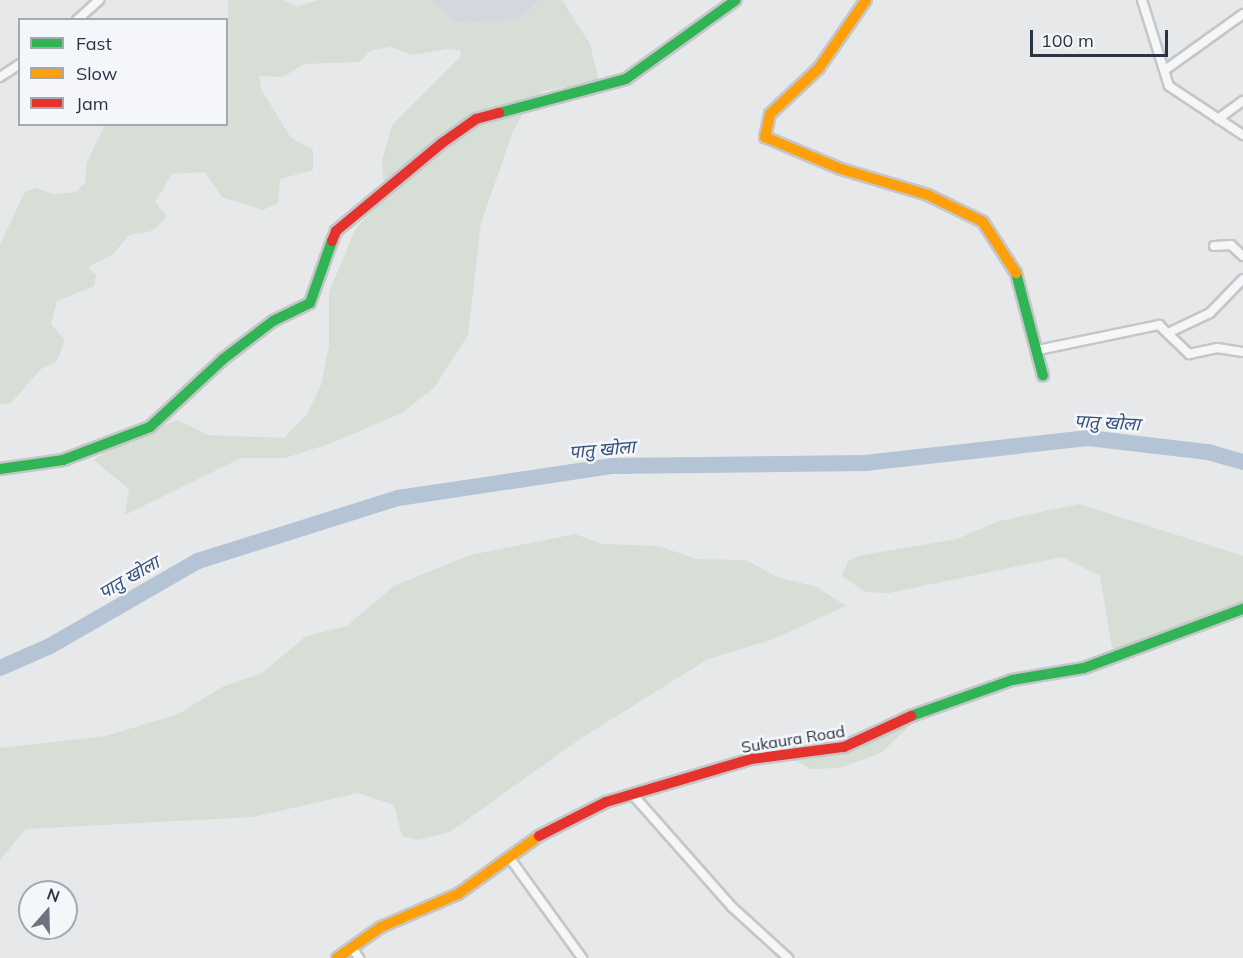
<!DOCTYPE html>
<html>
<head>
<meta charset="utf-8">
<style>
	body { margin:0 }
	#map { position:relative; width:1243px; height:958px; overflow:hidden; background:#e6e8ea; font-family:Mulish,"Noto Sans Devanagari",sans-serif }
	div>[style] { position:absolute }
	.built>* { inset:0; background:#d4d7dd }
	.green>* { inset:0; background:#d6ded6 }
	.river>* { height:16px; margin:-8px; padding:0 8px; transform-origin:8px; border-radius:8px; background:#b4c4d5 }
	.roads { filter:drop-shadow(2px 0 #c4c6c8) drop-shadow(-2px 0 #c4c6c8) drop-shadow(0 2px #c4c6c8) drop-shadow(0 -2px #c4c6c8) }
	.street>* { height:8px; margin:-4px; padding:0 4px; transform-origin:4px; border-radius:4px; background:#f5f6f7 }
	.fast>* { height:10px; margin:-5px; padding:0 5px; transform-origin:5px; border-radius:5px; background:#30b455 }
	.slow>* { height:10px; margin:-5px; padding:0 5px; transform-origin:5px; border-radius:5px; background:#ff9f0a }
	.jam>* { height:10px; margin:-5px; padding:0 5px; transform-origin:5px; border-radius:5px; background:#e5322d }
	span { translate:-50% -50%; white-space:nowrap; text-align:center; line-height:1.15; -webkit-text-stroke:5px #f4f6f9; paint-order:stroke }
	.street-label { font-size:16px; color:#2b3445 }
	.water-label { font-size:18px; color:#34527a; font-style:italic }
	.legend { position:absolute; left:18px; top:18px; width:210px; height:108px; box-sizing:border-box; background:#f4f6f9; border:2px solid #a4a8b1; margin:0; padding:8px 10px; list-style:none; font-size:18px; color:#2b3445 }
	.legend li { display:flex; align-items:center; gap:12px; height:30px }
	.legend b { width:30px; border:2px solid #a4a8b1 }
	.north { position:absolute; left:18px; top:880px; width:60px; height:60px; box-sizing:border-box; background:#f4f6f9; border:2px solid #a4a8b1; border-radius:50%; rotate:20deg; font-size:16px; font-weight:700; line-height:24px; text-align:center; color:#2b3445 }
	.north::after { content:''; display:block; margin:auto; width:21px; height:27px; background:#6c737f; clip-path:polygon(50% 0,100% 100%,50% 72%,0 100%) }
	.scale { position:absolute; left:1030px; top:30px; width:138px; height:27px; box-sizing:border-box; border:3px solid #2b3445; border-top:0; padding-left:8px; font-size:18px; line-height:21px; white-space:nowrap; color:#2b3445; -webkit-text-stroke:4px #f4f6f9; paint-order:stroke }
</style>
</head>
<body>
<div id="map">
	<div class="built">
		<div style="clip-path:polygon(430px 0,541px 0,516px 20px,465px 23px,453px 21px)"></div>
	</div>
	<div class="green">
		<div style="clip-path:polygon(228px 0,283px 0,297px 7px,318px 0,430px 0,453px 21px,465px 23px,516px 20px,540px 0,562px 0,590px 44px,599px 81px,544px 91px,530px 102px,513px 131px,481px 223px,468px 335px,434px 388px,402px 413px,332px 443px,285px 458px,241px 458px,125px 515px,129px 489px,94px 460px,124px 439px,178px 420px,208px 435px,284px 438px,307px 414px,321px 385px,329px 346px,329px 292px,355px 230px,385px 195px,382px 161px,392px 125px,461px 56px,460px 50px,448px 49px,412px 55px,391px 47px,372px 50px,359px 62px,304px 64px,283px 77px,259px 76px,261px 89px,291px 138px,313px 150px,313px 170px,280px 179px,278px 203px,263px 210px,222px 197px,205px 172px,172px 174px,155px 202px,166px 215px,164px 220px,152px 231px,129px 235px,113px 254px,88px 267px,96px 275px,94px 286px,57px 301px,51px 324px,65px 340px,57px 361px,41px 369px,11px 403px,0 404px,0 244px,25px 192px,35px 188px,53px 194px,76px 192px,85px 183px,87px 162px,105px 125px,226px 124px)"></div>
		<div style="clip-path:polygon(1079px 504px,1243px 556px,1243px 602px,1131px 647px,1112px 648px,1100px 576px,1062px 557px,889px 593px,865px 592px,842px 576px,848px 561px,858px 556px,957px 539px,999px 521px)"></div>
		<div style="clip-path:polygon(575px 534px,601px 544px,659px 546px,696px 559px,746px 560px,777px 577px,817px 587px,846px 606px,771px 640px,708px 659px,580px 739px,450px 832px,418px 840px,402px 836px,394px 805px,358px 793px,253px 817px,26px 829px,0 860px,0 748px,106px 736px,178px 714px,224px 686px,261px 674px,306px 636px,347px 626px,394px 586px,470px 555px)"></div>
		<div style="clip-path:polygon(916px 720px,881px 753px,839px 768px,811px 769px,795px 760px,845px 752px)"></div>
	</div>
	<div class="river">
		<div style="left:0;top:668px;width:55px;rotate:-23.7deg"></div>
		<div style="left:50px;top:646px;width:171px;rotate:-29.9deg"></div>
		<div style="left:198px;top:561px;width:210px;rotate:-17.5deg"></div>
		<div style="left:398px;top:498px;width:217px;rotate:-8.5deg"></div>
		<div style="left:613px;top:466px;width:252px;rotate:-0.7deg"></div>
		<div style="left:865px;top:463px;width:224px;rotate:-6.4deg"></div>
		<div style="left:1088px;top:438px;width:121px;rotate:6.7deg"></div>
		<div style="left:1208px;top:452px;width:36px;rotate:16deg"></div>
	</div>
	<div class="roads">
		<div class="street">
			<div style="left:1142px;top:0;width:90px;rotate:72.6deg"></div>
			<div style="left:1169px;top:86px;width:89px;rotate:33.5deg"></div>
			<div style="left:77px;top:20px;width:30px;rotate:-42deg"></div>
			<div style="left:1165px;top:70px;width:96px;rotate:-35.7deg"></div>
			<div style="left:0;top:77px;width:24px;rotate:-33deg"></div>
			<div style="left:1218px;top:119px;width:31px;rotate:-36deg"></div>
			<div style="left:1214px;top:246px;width:17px;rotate:-3deg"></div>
			<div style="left:1231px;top:245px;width:16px;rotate:43deg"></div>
			<div style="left:1170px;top:332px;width:44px;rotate:-25.4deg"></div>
			<div style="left:1210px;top:313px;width:47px;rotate:-45.9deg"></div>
			<div style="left:1038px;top:350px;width:124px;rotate:-11.7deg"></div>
			<div style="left:1159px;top:325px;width:42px;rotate:44deg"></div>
			<div style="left:1189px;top:354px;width:29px;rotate:-12deg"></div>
			<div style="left:1217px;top:348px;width:26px;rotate:9deg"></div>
			<div style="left:633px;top:795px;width:149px;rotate:48.5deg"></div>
			<div style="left:732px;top:907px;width:76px;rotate:42.3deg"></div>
			<div style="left:509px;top:857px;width:125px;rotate:54.1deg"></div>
			<div style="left:353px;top:949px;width:11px;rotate:56deg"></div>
		</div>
		<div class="fast">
			<div style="left:499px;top:113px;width:131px;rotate:-15deg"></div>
			<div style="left:626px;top:79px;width:135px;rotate:-35.7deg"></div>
			<div style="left:1016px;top:273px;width:106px;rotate:75.3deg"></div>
			<div style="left:0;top:469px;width:64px;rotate:-8.1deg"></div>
			<div style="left:63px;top:460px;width:93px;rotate:-20.8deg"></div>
			<div style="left:150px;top:427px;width:98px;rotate:-42.9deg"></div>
			<div style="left:222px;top:360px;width:64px;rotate:-37.4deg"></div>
			<div style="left:273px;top:321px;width:41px;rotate:-25.9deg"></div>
			<div style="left:310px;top:303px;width:66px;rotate:-70.5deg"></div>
			<div style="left:911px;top:716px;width:107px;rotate:-19.6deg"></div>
			<div style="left:1012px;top:680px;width:73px;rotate:-9.5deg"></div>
			<div style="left:1084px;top:668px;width:170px;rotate:-20.4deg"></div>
		</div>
		<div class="slow">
			<div style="left:866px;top:0;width:83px;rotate:124.7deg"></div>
			<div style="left:819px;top:68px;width:67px;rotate:136.8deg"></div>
			<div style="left:770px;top:114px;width:24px;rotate:102deg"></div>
			<div style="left:765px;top:137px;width:82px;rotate:22.8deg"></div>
			<div style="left:841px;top:169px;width:91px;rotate:16.6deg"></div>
			<div style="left:928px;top:195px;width:61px;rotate:26.1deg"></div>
			<div style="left:983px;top:222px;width:61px;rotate:57.1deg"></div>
			<div style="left:337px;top:958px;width:54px;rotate:-35.2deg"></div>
			<div style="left:381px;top:927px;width:84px;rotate:-23.2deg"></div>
			<div style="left:458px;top:894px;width:100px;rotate:-35.6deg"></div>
		</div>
		<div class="jam">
			<div style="left:332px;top:241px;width:11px;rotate:-68deg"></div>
			<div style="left:336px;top:231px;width:138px;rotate:-39.7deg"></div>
			<div style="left:442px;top:143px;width:42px;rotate:-35.2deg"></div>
			<div style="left:476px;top:119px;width:24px;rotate:-15deg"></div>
			<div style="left:539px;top:836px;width:75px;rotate:-26.9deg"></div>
			<div style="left:606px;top:802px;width:151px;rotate:-16.5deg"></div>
			<div style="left:751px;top:759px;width:94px;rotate:-7.4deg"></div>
			<div style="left:844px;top:747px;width:74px;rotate:-24.8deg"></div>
		</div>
	</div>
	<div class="street-label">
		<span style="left:793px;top:739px;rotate:-9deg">Sukaura Road</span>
	</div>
	<div class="water-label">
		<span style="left:1107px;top:423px;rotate:3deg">पातु खोला</span>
		<span style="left:602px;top:450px;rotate:-5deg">पातु खोला</span>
		<span style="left:129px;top:578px;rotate:-30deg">पातु खोला</span>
	</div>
	<ul class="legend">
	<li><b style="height:8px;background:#30b455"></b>Fast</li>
	<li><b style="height:8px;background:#ff9f0a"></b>Slow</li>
	<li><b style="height:8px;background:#e5322d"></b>Jam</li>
	</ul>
	<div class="north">N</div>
	<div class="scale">100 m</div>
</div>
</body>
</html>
